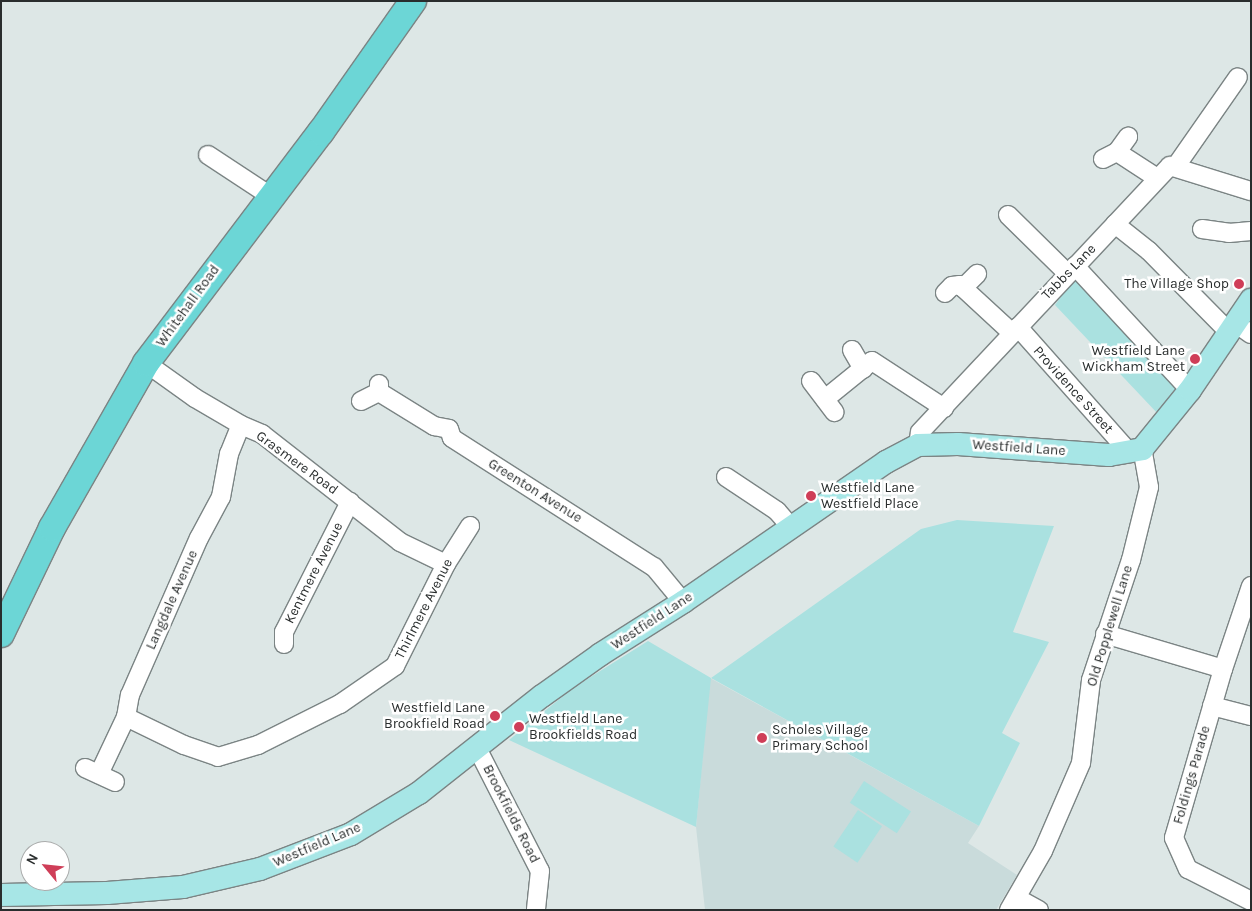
<!DOCTYPE html>
<html>
<head>
<meta charset="utf-8">
<style>
	body { margin:0 }
	#map { position:relative; width:1252px; height:911px; overflow:hidden; background:#dde7e6; font-family:Karla,sans-serif }
	div>[style] { position:absolute }
	.built>* { inset:0; background:#c9dbdb }
	.green>* { inset:0; background:#aae1e0; transform-origin:0 0 }
	.roads { filter:drop-shadow(1px 0 #7b8484) drop-shadow(-1px 0 #7b8484) drop-shadow(0 1px #7b8484) drop-shadow(0 -1px #7b8484) }
	.minor>* { height:18px; margin:-9px; padding:0 9px; transform-origin:9px; border-radius:9px; background:#fff }
	.major>* { height:22px; margin:-11px; padding:0 11px; transform-origin:11px; border-radius:11px; background:#a7e6e6 }
	.highway>* { height:26px; margin:-13px; padding:0 13px; transform-origin:13px; border-radius:13px; background:#6cd6d6 }
	.dots>* { width:14px; height:14px; translate:-50% -50%; box-sizing:border-box; border:2px solid #fff; border-radius:50% }
	span { translate:-50% -50%; white-space:nowrap; text-align:center; line-height:1.15; -webkit-text-stroke:5px #fff; paint-order:stroke }
	.street-label { font-size:14px; color:#292d2d }
	.poi-label { font-size:14px; color:#292d2d }
	.right { translate:-100% -50%; text-align:right }
	.left { translate:0 -50%; text-align:left }
	.frame { position:absolute; inset:0; border:2px solid #292d2d; pointer-events:none }
	.north { position:absolute; left:20px; top:841px; width:50px; height:50px; box-sizing:border-box; background:#fff; border:1px solid #a9abab; border-radius:50%; rotate:298deg; font-size:14px; font-weight:700; line-height:20px; text-align:center; color:#292d2d }
	.north::after { content:''; display:block; margin:auto; width:18px; height:22px; background:#cf3e58; clip-path:polygon(50% 0,100% 100%,50% 72%,0 100%) }
</style>
</head>
<body>
<div id="map">
	<div class="built">
		<div style="clip-path:polygon(710px 678px,979px 826px,968px 843px,1017px 875px,996px 910px,705px 910px,696px 827px)"></div>
	</div>
	<div class="green">
		<div style="clip-path:polygon(1074px 278px,1180px 386px,1159px 415px,1055px 305px)"></div>
		<div style="clip-path:polygon(957px 520px,1054px 526px,1013px 632px,1049px 642px,1002px 733px,1020px 743px,979px 826px,711px 678px,696px 827px,509px 740px,573px 688px,648px 641px,711px 678px,921px 529px)"></div>
		<div style="left:864px;top:781px;width:56px;height:26px;rotate:33deg"></div>
		<div style="left:858px;top:810px;width:29px;height:44px;rotate:34deg"></div>
	</div>
	<div class="roads">
		<div class="minor">
			<div style="left:1117px;top:152px;width:48px;rotate:33deg"></div>
			<div style="left:208px;top:155px;width:77px;rotate:33.3deg"></div>
			<div style="left:1103px;top:159px;width:16px;rotate:-27deg"></div>
			<div style="left:1117px;top:152px;width:19px;rotate:-54deg"></div>
			<div style="left:1176px;top:166px;width:108px;rotate:-55.1deg"></div>
			<div style="left:1008px;top:215px;width:84px;rotate:44.5deg"></div>
			<div style="left:1115px;top:224px;width:43px;rotate:38.5deg"></div>
			<div style="left:1149px;top:251px;width:114px;rotate:45.4deg"></div>
			<div style="left:1202px;top:229px;width:27px;rotate:8deg"></div>
			<div style="left:1229px;top:233px;width:22px;rotate:-5deg"></div>
			<div style="left:1075px;top:266px;width:169px;rotate:47.2deg"></div>
			<div style="left:963px;top:288px;width:20px;rotate:-45deg"></div>
			<div style="left:945px;top:293px;width:10px;rotate:-45deg"></div>
			<div style="left:952px;top:286px;width:8px;rotate:-7deg"></div>
			<div style="left:960px;top:285px;width:71px;rotate:42.7deg"></div>
			<div style="left:1235px;top:323px;width:19px;rotate:35deg"></div>
			<div style="left:1018px;top:327px;width:167px;rotate:48.4deg"></div>
			<div style="left:852px;top:350px;width:22px;rotate:60deg"></div>
			<div style="left:146px;top:363px;width:60px;rotate:35.5deg"></div>
			<div style="left:195px;top:398px;width:53px;rotate:30.4deg"></div>
			<div style="left:241px;top:425px;width:23px;rotate:23deg"></div>
			<div style="left:262px;top:434px;width:175px;rotate:38deg"></div>
			<div style="left:400px;top:542px;width:51px;rotate:25.6deg"></div>
			<div style="left:811px;top:381px;width:39px;rotate:53deg"></div>
			<div style="left:379px;top:392px;width:65px;rotate:31.7deg"></div>
			<div style="left:434px;top:426px;width:15px;rotate:11deg"></div>
			<div style="left:449px;top:429px;width:9px;rotate:72deg"></div>
			<div style="left:452px;top:438px;width:240px;rotate:32.6deg"></div>
			<div style="left:654px;top:567px;width:45px;rotate:50.4deg"></div>
			<div style="left:825px;top:399px;width:60px;rotate:-39deg"></div>
			<div style="left:872px;top:361px;width:86px;rotate:33.1deg"></div>
			<div style="left:361px;top:401px;width:20px;rotate:-27deg"></div>
			<div style="left:379px;top:392px;width:8px;rotate:-90deg"></div>
			<div style="left:918px;top:445px;width:13px;rotate:-81deg"></div>
			<div style="left:920px;top:432px;width:365px;rotate:-46.8deg"></div>
			<div style="left:1170px;top:166px;width:85px;rotate:17.2deg"></div>
			<div style="left:726px;top:477px;width:61px;rotate:33.7deg"></div>
			<div style="left:777px;top:511px;width:23px;rotate:49deg"></div>
			<div style="left:1251px;top:586px;width:88px;rotate:108.6deg"></div>
			<div style="left:1223px;top:669px;width:176px;rotate:106.2deg"></div>
			<div style="left:1174px;top:838px;width:34px;rotate:66deg"></div>
			<div style="left:1188px;top:869px;width:71px;rotate:26.9deg"></div>
			<div style="left:1105px;top:634px;width:123px;rotate:16.5deg"></div>
			<div style="left:284px;top:644px;width:12px;rotate:-90deg"></div>
			<div style="left:284px;top:632px;width:146px;rotate:-63.1deg"></div>
			<div style="left:1212px;top:706px;width:40px;rotate:14.4deg"></div>
			<div style="left:126px;top:717px;width:64px;rotate:25.8deg"></div>
			<div style="left:184px;top:745px;width:36px;rotate:19deg"></div>
			<div style="left:218px;top:757px;width:42px;rotate:-16.7deg"></div>
			<div style="left:258px;top:745px;width:92px;rotate:-26.6deg"></div>
			<div style="left:340px;top:704px;width:67px;rotate:-34.6deg"></div>
			<div style="left:395px;top:666px;width:114px;rotate:-63.4deg"></div>
			<div style="left:446px;top:564px;width:45px;rotate:-57.7deg"></div>
			<div style="left:477px;top:748px;width:138px;rotate:62.9deg"></div>
			<div style="left:540px;top:871px;width:39px;rotate:96deg"></div>
			<div style="left:85px;top:768px;width:33px;rotate:25deg"></div>
			<div style="left:99px;top:774px;width:63px;rotate:-64.7deg"></div>
			<div style="left:126px;top:717px;width:22px;rotate:-80deg"></div>
			<div style="left:130px;top:695px;width:171px;rotate:-66.3deg"></div>
			<div style="left:199px;top:538px;width:47px;rotate:-61.8deg"></div>
			<div style="left:221px;top:497px;width:44px;rotate:-79.5deg"></div>
			<div style="left:229px;top:454px;width:31px;rotate:-68deg"></div>
			<div style="left:1017px;top:898px;width:25px;rotate:29deg"></div>
			<div style="left:1009px;top:910px;width:68px;rotate:-60deg"></div>
			<div style="left:1043px;top:851px;width:96px;rotate:-66.6deg"></div>
			<div style="left:1081px;top:763px;width:84px;rotate:-83.1deg"></div>
			<div style="left:1091px;top:680px;width:126px;rotate:-71.6deg"></div>
			<div style="left:1131px;top:560px;width:75px;rotate:-76.1deg"></div>
			<div style="left:1149px;top:487px;width:39px;rotate:-100deg"></div>
		</div>
		<div class="major">
			<div style="left:1px;top:895px;width:106px;rotate:-1.1deg"></div>
			<div style="left:107px;top:893px;width:76px;rotate:-4.5deg"></div>
			<div style="left:183px;top:887px;width:79px;rotate:-13.2deg"></div>
			<div style="left:260px;top:869px;width:97px;rotate:-21deg"></div>
			<div style="left:351px;top:834px;width:79px;rotate:-31.1deg"></div>
			<div style="left:419px;top:793px;width:157px;rotate:-38.3deg"></div>
			<div style="left:542px;top:696px;width:72px;rotate:-35.4deg"></div>
			<div style="left:601px;top:654px;width:97px;rotate:-32.4deg"></div>
			<div style="left:683px;top:602px;width:247px;rotate:-34.6deg"></div>
			<div style="left:886px;top:462px;width:36px;rotate:-28deg"></div>
			<div style="left:918px;top:445px;width:40px;rotate:-1.4deg"></div>
			<div style="left:958px;top:444px;width:151px;rotate:4.2deg"></div>
			<div style="left:1109px;top:455px;width:34px;rotate:-10deg"></div>
			<div style="left:1142px;top:449px;width:76px;rotate:-50.9deg"></div>
			<div style="left:1190px;top:390px;width:109px;rotate:-55.9deg"></div>
		</div>
		<div class="highway">
			<div style="left:1px;top:634px;width:118px;rotate:-64.3deg"></div>
			<div style="left:52px;top:528px;width:190px;rotate:-60.3deg"></div>
			<div style="left:146px;top:363px;width:290px;rotate:-52.9deg"></div>
			<div style="left:321px;top:132px;width:160px;rotate:-54.9deg"></div>
		</div>
	</div>
	<div class="dots">
		<div style="left:1239px;top:284px;background:#cf3e58"></div>
		<div style="left:1195px;top:359px;background:#cf3e58"></div>
		<div style="left:811px;top:496px;background:#cf3e58"></div>
		<div style="left:495px;top:716px;background:#cf3e58"></div>
		<div style="left:519px;top:727px;background:#cf3e58"></div>
		<div style="left:762px;top:738px;background:#cf3e58"></div>
	</div>
	<div class="street-label">
		<span style="left:1069px;top:272px;rotate:-46deg">Tabbs Lane</span>
		<span style="left:188px;top:306px;rotate:-54deg">Whitehall Road</span>
		<span style="left:1073px;top:390px;rotate:48deg">Providence Street</span>
		<span style="left:1019px;top:448px;rotate:4deg">Westfield Lane</span>
		<span style="left:297px;top:463px;rotate:36deg">Grasmere Road</span>
		<span style="left:535px;top:491px;rotate:32deg">Greenton Avenue</span>
		<span style="left:314px;top:573px;rotate:-63deg">Kentmere Avenue</span>
		<span style="left:172px;top:600px;rotate:-66deg">Langdale Avenue</span>
		<span style="left:424px;top:609px;rotate:-63deg">Thirlmere Avenue</span>
		<span style="left:652px;top:621px;rotate:-33deg">Westfield Lane</span>
		<span style="left:1110px;top:626px;rotate:-73deg">Old Popplewell Lane</span>
		<span style="left:1192px;top:775px;rotate:-74deg">Foldings Parade</span>
		<span style="left:511px;top:814px;rotate:63deg">Brookfields Road</span>
		<span style="left:317px;top:845px;rotate:-23deg">Westfield Lane</span>
	</div>
	<div class="poi-label">
		<span class="right" style="left:1229px;top:284px">The Village Shop</span>
		<span class="right" style="left:1185px;top:359px">Westfield Lane<br>Wickham Street</span>
		<span class="left" style="left:821px;top:496px">Westfield Lane<br>Westfield Place</span>
		<span class="right" style="left:485px;top:716px">Westfield Lane<br>Brookfield Road</span>
		<span class="left" style="left:529px;top:727px">Westfield Lane<br>Brookfields Road</span>
		<span class="left" style="left:772px;top:738px">Scholes Village<br>Primary School</span>
	</div>
	<div class="frame"></div>
	<div class="north">N</div>
</div>
</body>
</html>
